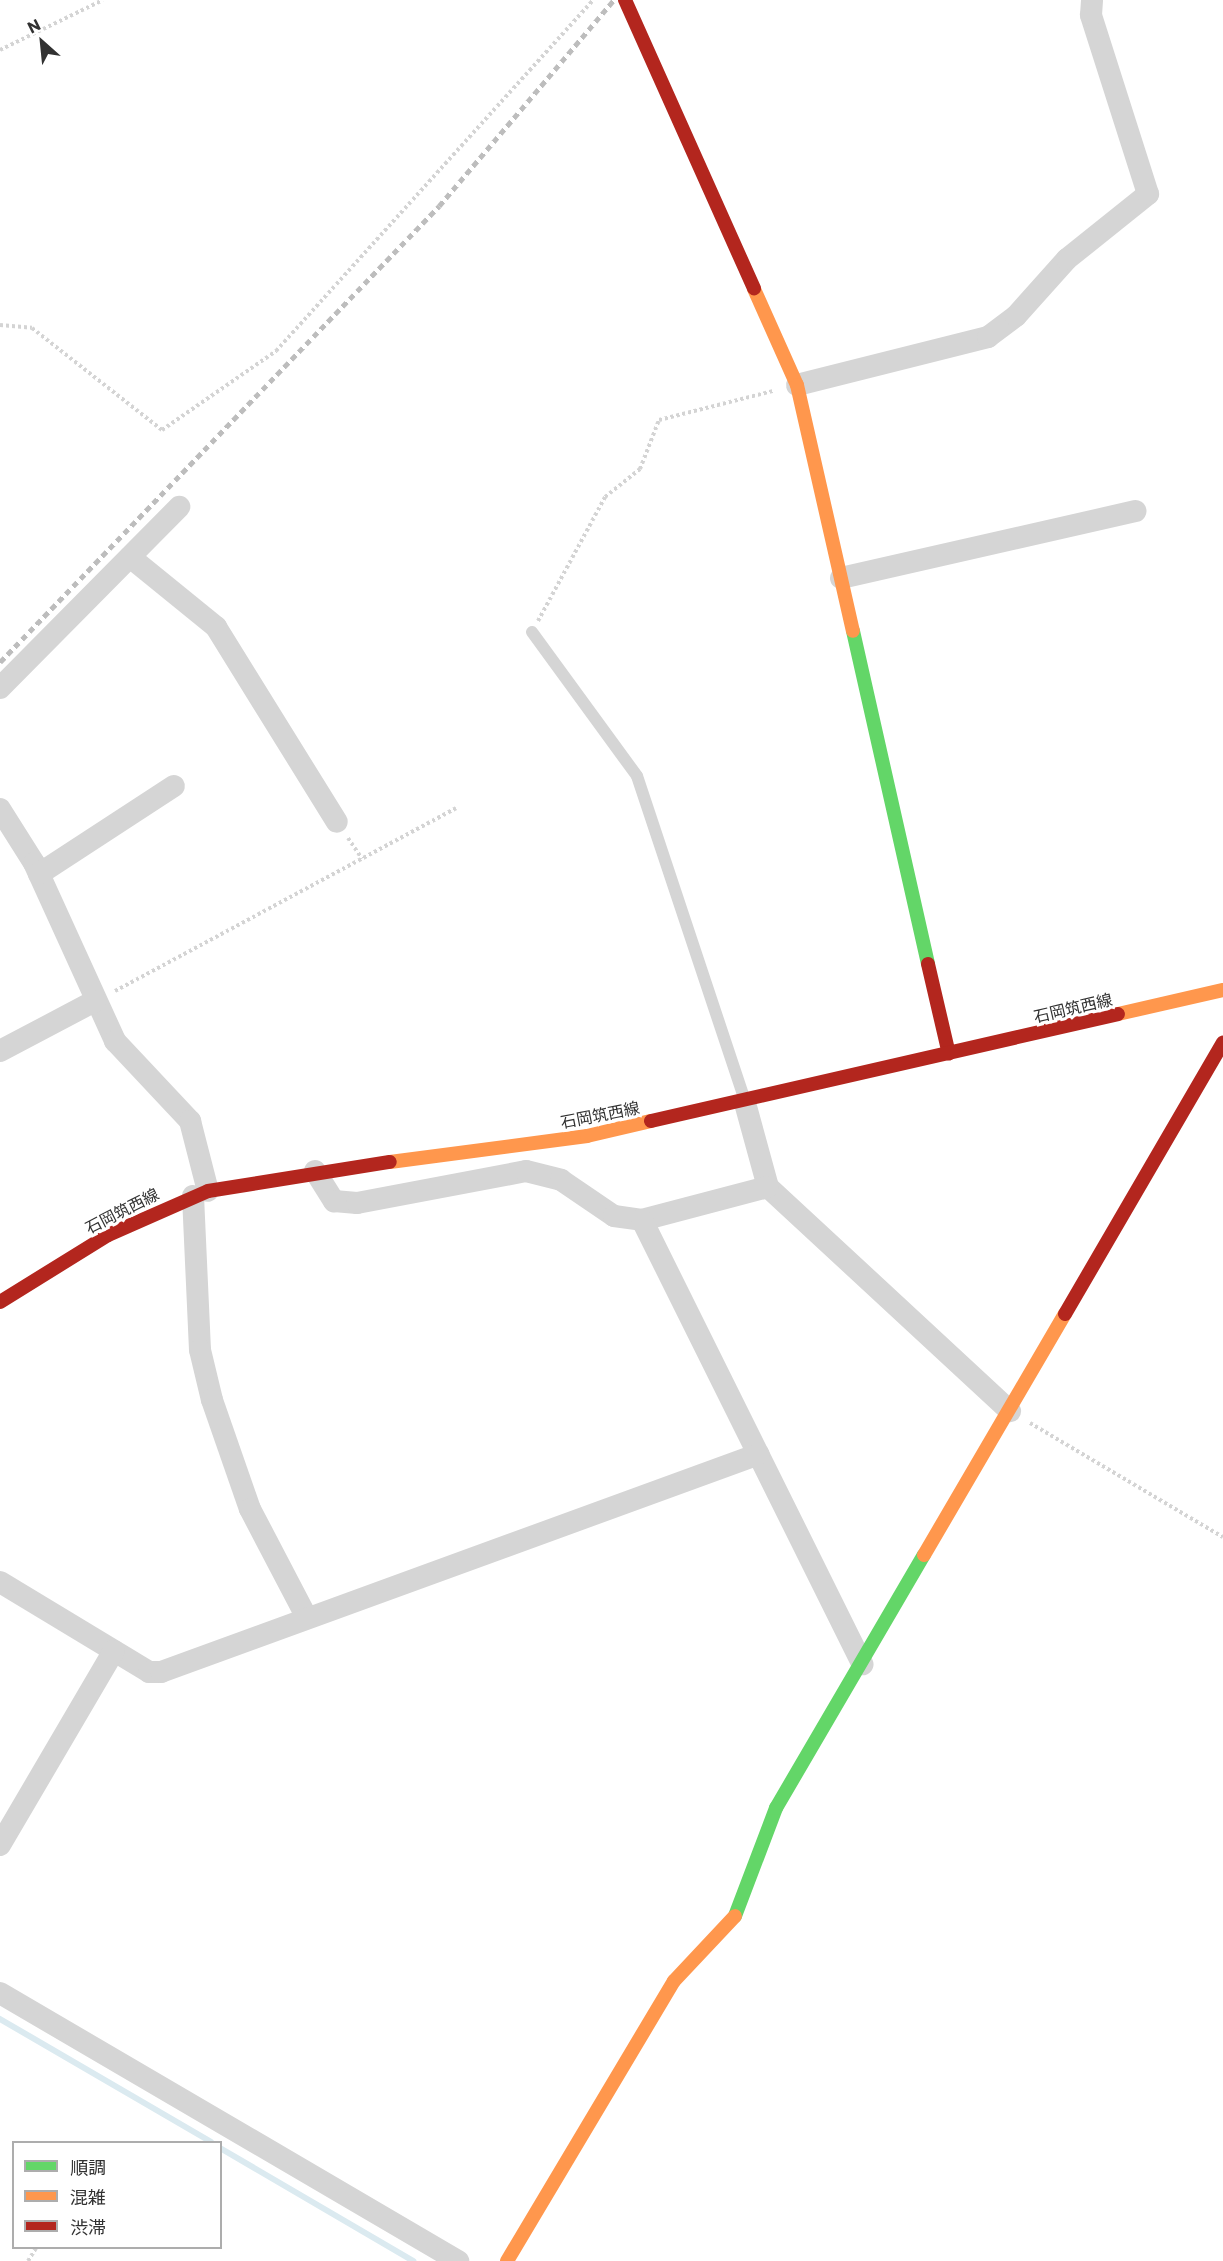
<!DOCTYPE html>
<html>
<head>
<meta charset="utf-8">
<style>
	body { margin:0 }
	#map { position:relative; width:1223px; height:2261px; overflow:hidden; background:#fff; font-family:Commissioner,"Noto Sans JP",sans-serif }
	div>[style] { position:absolute }
	.stream>* { height:6px; margin:-3px; padding:0 3px; transform-origin:3px; border-radius:3px; background:#dbeaf0 }
	.path>* { height:4px; margin-top:-2px; transform-origin:0; background:repeating-linear-gradient(90deg,#d4d4d4 0 3px,transparent 0 6px) }
	.lane>* { height:12px; margin:-6px; padding:0 6px; transform-origin:6px; border-radius:6px; background:#d5d5d5 }
	.street>* { height:22px; margin:-11px; padding:0 11px; transform-origin:11px; border-radius:11px; background:#d5d5d5 }
	.fast>* { height:14px; margin:-7px; padding:0 7px; transform-origin:7px; border-radius:7px; background:#63d668 }
	.slow>* { height:14px; margin:-7px; padding:0 7px; transform-origin:7px; border-radius:7px; background:#ff974d }
	.jam>* { height:14px; margin:-7px; padding:0 7px; transform-origin:7px; border-radius:7px; background:#b3261e }
	.rail>* { height:4.5px; margin-top:-2.25px; transform-origin:0; background:repeating-linear-gradient(90deg,#bdbdbd 0 6px,transparent 0 10.5px) }
	span { translate:-50% -50%; white-space:nowrap; text-align:center; line-height:1.15; -webkit-text-stroke:6px #fff; paint-order:stroke }
	.street-label { font-size:16px; color:#313131 }
	.legend { position:absolute; left:12px; top:2141px; width:210px; height:108px; box-sizing:border-box; background:#fff; border:2px solid #adadad; margin:0; padding:8px 10px; list-style:none; font-size:18px; color:#313131 }
	.legend li { display:flex; align-items:center; gap:12px; height:30px }
	.legend b { width:30px; border:2px solid #adadad }
	.north { position:absolute; left:12px; top:12px; width:60px; height:60px; -webkit-text-stroke:4px #fff; paint-order:stroke; rotate:333deg; font-size:16px; font-weight:700; line-height:24px; text-align:center; color:#313131 }
	.north::after { content:''; display:block; margin:auto; width:21px; height:27px; background:#313131; clip-path:polygon(50% 0,100% 100%,50% 72%,0 100%) }
</style>
</head>
<body>
<div id="map">
	<div class="stream">
		<div style="left:0;top:2019px;width:244px;rotate:30.2deg"></div>
		<div style="left:220px;top:2148px;width:224px;rotate:30.3deg"></div>
	</div>
	<div class="path">
		<div style="left:0;top:50px;width:114px;rotate:-25.9deg"></div>
		<div style="left:0;top:325px;width:32px;rotate:5deg"></div>
		<div style="left:32px;top:328px;width:165px;rotate:38.1deg"></div>
		<div style="left:162px;top:430px;width:139px;rotate:-34.7deg"></div>
		<div style="left:276px;top:351px;width:473px;rotate:-47.9deg"></div>
		<div style="left:538px;top:621px;width:141px;rotate:-61.6deg"></div>
		<div style="left:605px;top:497px;width:45px;rotate:-38.7deg"></div>
		<div style="left:640px;top:469px;width:53px;rotate:-68.8deg"></div>
		<div style="left:659px;top:420px;width:118px;rotate:-14.3deg"></div>
		<div style="left:348px;top:838px;width:25px;rotate:56deg"></div>
		<div style="left:115px;top:991px;width:387px;rotate:-28.2deg"></div>
		<div style="left:1030px;top:1423px;width:224px;rotate:30.6deg"></div>
		<div style="left:28px;top:2261px;width:15px;rotate:-58deg"></div>
	</div>
	<div class="lane">
		<div style="left:532px;top:632px;width:178px;rotate:53.9deg"></div>
		<div style="left:637px;top:776px;width:339px;rotate:71.6deg"></div>
	</div>
	<div class="street">
		<div style="left:797px;top:385px;width:197px;rotate:-14.1deg"></div>
		<div style="left:988px;top:337px;width:35px;rotate:-37deg"></div>
		<div style="left:1016px;top:316px;width:76px;rotate:-48.2deg"></div>
		<div style="left:1067px;top:259px;width:104px;rotate:-38.7deg"></div>
		<div style="left:1148px;top:194px;width:188px;rotate:-107.7deg"></div>
		<div style="left:1091px;top:15px;width:15px;rotate:-86deg"></div>
		<div style="left:130px;top:557px;width:111px;rotate:39.1deg"></div>
		<div style="left:216px;top:627px;width:229px;rotate:58.2deg"></div>
		<div style="left:841px;top:578px;width:302px;rotate:-12.8deg"></div>
		<div style="left:0;top:688px;width:255px;rotate:-45.3deg"></div>
		<div style="left:0;top:809px;width:64px;rotate:57.8deg"></div>
		<div style="left:34px;top:863px;width:196px;rotate:65.5deg"></div>
		<div style="left:115px;top:1041px;width:110px;rotate:46.8deg"></div>
		<div style="left:190px;top:1121px;width:72px;rotate:75.6deg"></div>
		<div style="left:39px;top:874px;width:161px;rotate:-33.1deg"></div>
		<div style="left:0;top:1051px;width:107px;rotate:-27.8deg"></div>
		<div style="left:745px;top:1103px;width:87px;rotate:74.7deg"></div>
		<div style="left:768px;top:1187px;width:330px;rotate:42.8deg"></div>
		<div style="left:315px;top:1171px;width:36px;rotate:58deg"></div>
		<div style="left:334px;top:1201px;width:23px;rotate:5deg"></div>
		<div style="left:357px;top:1203px;width:172px;rotate:-10.7deg"></div>
		<div style="left:526px;top:1171px;width:36px;rotate:14deg"></div>
		<div style="left:561px;top:1180px;width:64px;rotate:34.2deg"></div>
		<div style="left:614px;top:1216px;width:28px;rotate:8deg"></div>
		<div style="left:642px;top:1220px;width:130px;rotate:-14.7deg"></div>
		<div style="left:193px;top:1196px;width:154px;rotate:87.4deg"></div>
		<div style="left:200px;top:1350px;width:51px;rotate:76.5deg"></div>
		<div style="left:212px;top:1400px;width:115px;rotate:70.8deg"></div>
		<div style="left:250px;top:1509px;width:123px;rotate:62.4deg"></div>
		<div style="left:642px;top:1220px;width:496px;rotate:63.6deg"></div>
		<div style="left:0;top:1582px;width:174px;rotate:31.1deg"></div>
		<div style="left:149px;top:1672px;width:12px"></div>
		<div style="left:161px;top:1672px;width:636px;rotate:-20.03deg"></div>
		<div style="left:0;top:1845px;width:225px;rotate:-59.6deg"></div>
		<div style="left:0;top:1993px;width:531px;rotate:30.33deg"></div>
	</div>
	<div class="fast">
		<div style="left:853px;top:631px;width:341px;rotate:77.3deg"></div>
		<div style="left:735px;top:1916px;width:116px;rotate:-69.2deg"></div>
		<div style="left:776px;top:1808px;width:293px;rotate:-59.7deg"></div>
	</div>
	<div class="slow">
		<div style="left:754px;top:289px;width:105px;rotate:65.9deg"></div>
		<div style="left:797px;top:385px;width:252px;rotate:77.2deg"></div>
		<div style="left:1118px;top:1014px;width:108px;rotate:-12.9deg"></div>
		<div style="left:390px;top:1162px;width:199px;rotate:-7.5deg"></div>
		<div style="left:587px;top:1136px;width:66px;rotate:-13.2deg"></div>
		<div style="left:924px;top:1555px;width:279px;rotate:-59.7deg"></div>
		<div style="left:507px;top:2261px;width:326px;rotate:-59.2deg"></div>
		<div style="left:674px;top:1981px;width:89px;rotate:-46.8deg"></div>
	</div>
	<div class="jam">
		<div style="left:625px;top:0;width:316px;rotate:65.9deg"></div>
		<div style="left:928px;top:964px;width:92px;rotate:76.9deg"></div>
		<div style="left:651px;top:1121px;width:479px;rotate:-12.9deg"></div>
		<div style="left:0;top:1302px;width:127px;rotate:-31.8deg"></div>
		<div style="left:108px;top:1235px;width:109px;rotate:-23.7deg"></div>
		<div style="left:208px;top:1191px;width:184px;rotate:-9.1deg"></div>
		<div style="left:1065px;top:1314px;width:314px;rotate:-59.8deg"></div>
	</div>
	<div class="rail">
		<div style="left:0;top:662px;width:633px;rotate:-46.09deg"></div>
		<div style="left:439px;top:206px;width:270px;rotate:-49.7deg"></div>
	</div>
	<div class="street-label">
		<span style="left:1073px;top:1008px;rotate:-13deg">石岡筑西線</span>
		<span style="left:600px;top:1115px;rotate:-11deg">石岡筑西線</span>
		<span style="left:122px;top:1211px;rotate:-27deg">石岡筑西線</span>
	</div>
	<ul class="legend">
	<li><b style="height:8px;background:#63d668"></b>順調</li>
	<li><b style="height:8px;background:#ff974d"></b>混雑</li>
	<li><b style="height:8px;background:#b3261e"></b>渋滞</li>
	</ul>
	<div class="north">N</div>
</div>
</body>
</html>
